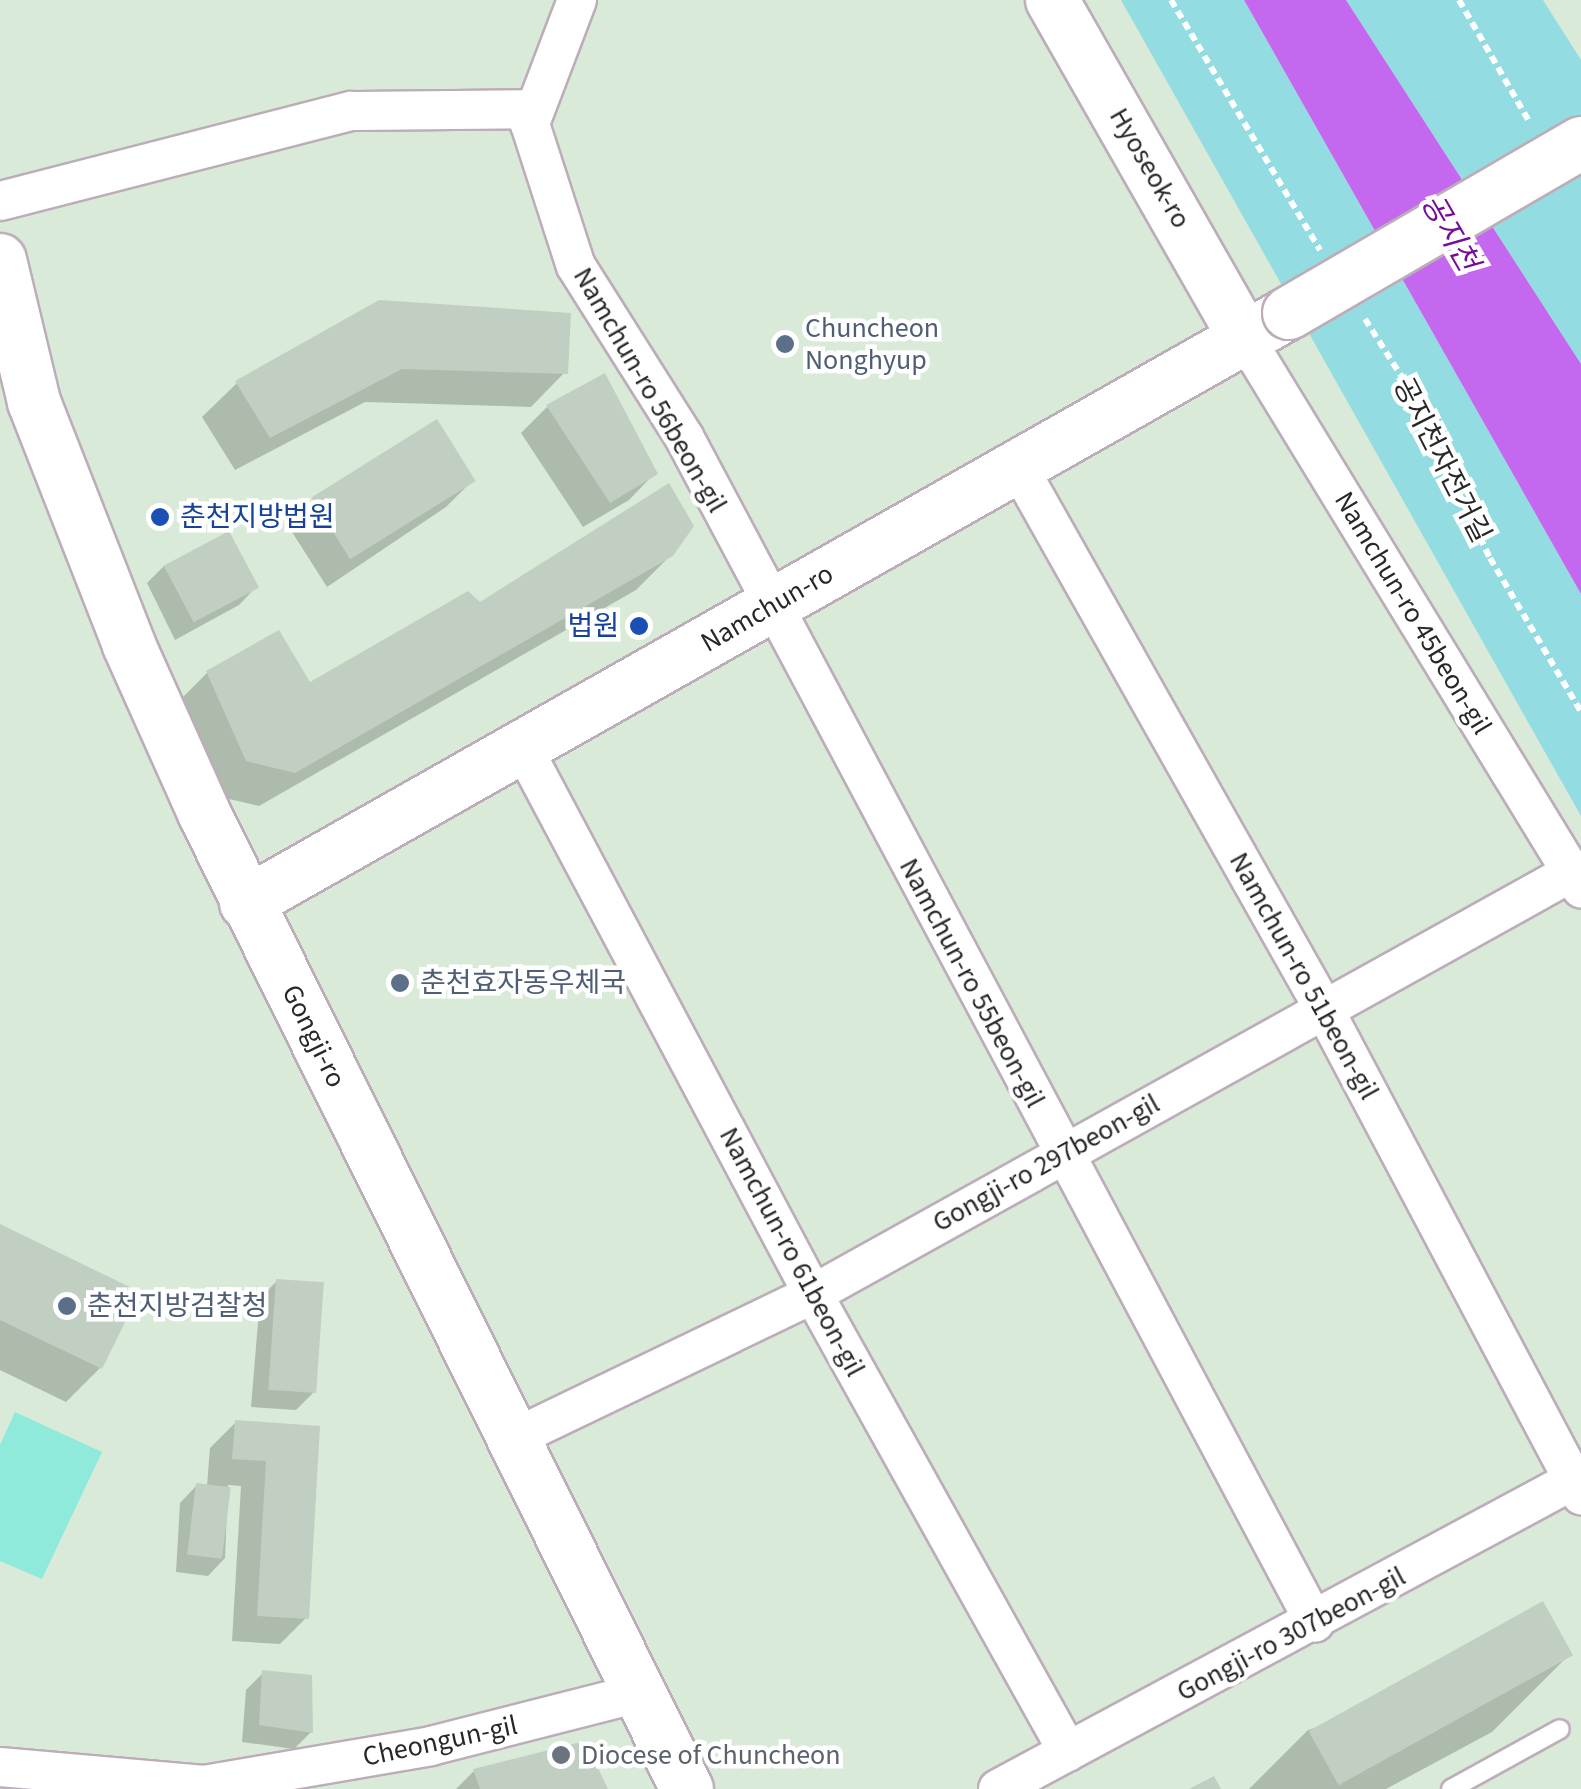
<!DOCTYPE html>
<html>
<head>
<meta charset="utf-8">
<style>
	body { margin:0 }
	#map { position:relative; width:1581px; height:1789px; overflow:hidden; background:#d9ead8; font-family:"Source Sans 3","Noto Sans KR",sans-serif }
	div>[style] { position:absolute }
	.green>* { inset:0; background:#93dce2 }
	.pitch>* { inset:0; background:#8feadc }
	.water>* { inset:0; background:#c469ef }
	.shadow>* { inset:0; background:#0003 }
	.building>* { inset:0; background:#c1cfc2; transform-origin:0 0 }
	.path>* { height:6px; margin-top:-3px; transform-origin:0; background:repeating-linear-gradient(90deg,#fff 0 8px,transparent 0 13px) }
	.roads { filter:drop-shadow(2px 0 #bcadb9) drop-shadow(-2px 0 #bcadb9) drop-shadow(0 2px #bcadb9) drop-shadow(0 -2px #bcadb9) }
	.lane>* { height:18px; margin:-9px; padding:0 9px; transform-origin:9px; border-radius:9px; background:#fff }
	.street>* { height:38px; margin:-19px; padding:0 19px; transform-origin:19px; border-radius:19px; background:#fff }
	.secondary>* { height:52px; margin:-26px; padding:0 26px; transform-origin:26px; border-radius:26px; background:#fff }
	.bridges { filter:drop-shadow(2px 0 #bcadb9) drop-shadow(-2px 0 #bcadb9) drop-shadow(0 2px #bcadb9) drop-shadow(0 -2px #bcadb9) }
	.secondary-bridge>* { height:52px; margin:-26px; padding:0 26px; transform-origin:26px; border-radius:26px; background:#fff }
	.dots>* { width:28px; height:28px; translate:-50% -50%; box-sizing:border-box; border:5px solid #fff; border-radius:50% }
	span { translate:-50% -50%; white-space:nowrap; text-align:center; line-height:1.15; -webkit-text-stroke:9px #fff; paint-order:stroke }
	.street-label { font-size:28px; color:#272727 }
	.service-label { font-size:28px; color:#4e5e75 }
	.left { translate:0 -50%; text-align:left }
	.transit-label { font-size:28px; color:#164399 }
	.right { translate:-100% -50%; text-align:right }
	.worship-label { font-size:28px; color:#5b616d }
	.water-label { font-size:30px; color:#760c97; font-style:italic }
</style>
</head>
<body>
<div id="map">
	<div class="green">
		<div style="clip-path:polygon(1121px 0,1244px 0,1581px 594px,1581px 816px)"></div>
		<div style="clip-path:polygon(1346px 0,1543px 0,1581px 60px,1581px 364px)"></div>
	</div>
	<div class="pitch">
		<div style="clip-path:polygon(15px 1412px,102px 1452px,42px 1579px,0 1561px,0 1445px)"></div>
	</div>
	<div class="water">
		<div style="clip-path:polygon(1244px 0,1346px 0,1581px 364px,1581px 594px)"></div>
	</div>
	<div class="shadow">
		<div style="clip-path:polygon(380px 302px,565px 372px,531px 407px,365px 402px,235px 470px,202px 417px,237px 383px)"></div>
		<div style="clip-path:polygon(547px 407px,655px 473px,629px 500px,583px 527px,521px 433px)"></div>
		<div style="clip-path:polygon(472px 481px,446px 507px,327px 587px,292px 532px,318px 506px)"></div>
		<div style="clip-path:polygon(671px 555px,636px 590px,259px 806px,212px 795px,173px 707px,207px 673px,309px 685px,480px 606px)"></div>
		<div style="clip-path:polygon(164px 566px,256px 587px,239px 605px,175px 640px,147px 583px)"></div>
		<div style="clip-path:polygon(0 1227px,100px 1368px,66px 1402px,0 1370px)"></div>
		<div style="clip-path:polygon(277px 1281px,313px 1393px,296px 1410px,251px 1407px,260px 1298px)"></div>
		<div style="clip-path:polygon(236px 1422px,317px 1429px,306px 1618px,280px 1644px,232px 1641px,241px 1486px,228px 1485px,225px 1558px,208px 1576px,176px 1572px,180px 1503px,197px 1485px,207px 1486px,210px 1448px)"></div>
		<div style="clip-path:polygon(1569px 1655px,1492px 1732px,1386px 1789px,1249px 1789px,1308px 1730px)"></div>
		<div style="clip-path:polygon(263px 1673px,311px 1732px,294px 1749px,242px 1742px,246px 1690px)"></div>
		<div style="clip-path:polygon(474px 1771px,606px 1789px,456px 1789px)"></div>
	</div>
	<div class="building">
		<div style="clip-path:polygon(379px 300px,571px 313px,568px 374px,402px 369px,270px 438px,235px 381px)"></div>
		<div style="clip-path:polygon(605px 373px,658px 474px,610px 503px,546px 405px)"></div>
		<div style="left:437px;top:419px;width:73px;height:148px;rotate:58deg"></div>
		<div style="clip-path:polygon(669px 483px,694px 526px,673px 556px,295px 773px,246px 761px,206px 671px,279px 630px,310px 682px,468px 591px,480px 602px)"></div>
		<div style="left:229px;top:531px;width:64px;height:74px;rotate:62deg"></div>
		<div style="clip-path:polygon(0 1224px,140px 1292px,102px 1369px,0 1320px)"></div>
		<div style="left:276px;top:1279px;width:48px;height:111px;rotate:4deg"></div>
		<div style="clip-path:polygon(235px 1420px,320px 1426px,309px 1619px,257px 1616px,266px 1461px,232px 1459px)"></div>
		<div style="left:196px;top:1483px;width:35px;height:72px;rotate:7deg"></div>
		<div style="left:1543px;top:1601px;width:62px;height:268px;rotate:61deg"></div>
		<div style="clip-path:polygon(262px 1670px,312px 1675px,313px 1733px,259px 1725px)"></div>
		<div style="clip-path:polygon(585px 1741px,608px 1789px,480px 1789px,473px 1769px)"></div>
		<div style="clip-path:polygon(1214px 1776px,1221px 1789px,1189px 1789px)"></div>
	</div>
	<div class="path">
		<div style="left:1171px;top:0;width:291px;rotate:59.2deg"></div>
		<div style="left:1459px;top:0;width:142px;rotate:60deg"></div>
		<div style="left:1365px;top:319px;width:78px;rotate:57.5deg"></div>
		<div style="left:1407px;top:385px;width:192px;rotate:64.4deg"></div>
		<div style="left:1490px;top:558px;width:179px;rotate:59.4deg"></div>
	</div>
	<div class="roads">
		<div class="lane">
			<div style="left:1451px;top:1789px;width:124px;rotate:-28.8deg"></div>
		</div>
		<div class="street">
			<div style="left:577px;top:0;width:133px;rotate:110.8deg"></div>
			<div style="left:530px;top:124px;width:149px;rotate:72.1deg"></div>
			<div style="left:576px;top:266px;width:202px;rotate:57.7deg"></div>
			<div style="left:684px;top:437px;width:1343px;rotate:61.99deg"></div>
			<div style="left:0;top:201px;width:362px;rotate:-14.4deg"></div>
			<div style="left:351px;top:111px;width:181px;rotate:-0.6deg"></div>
			<div style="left:1245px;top:338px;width:645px;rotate:58.58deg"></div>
			<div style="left:1016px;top:463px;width:629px;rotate:60.58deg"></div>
			<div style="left:1325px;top:1011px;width:548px;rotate:62.12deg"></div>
			<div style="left:523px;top:748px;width:618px;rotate:62.03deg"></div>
			<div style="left:813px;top:1294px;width:524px;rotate:60.89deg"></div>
			<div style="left:512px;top:1439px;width:334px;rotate:-25.7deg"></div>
			<div style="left:813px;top:1294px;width:868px;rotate:-29.07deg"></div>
			<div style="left:0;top:1767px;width:205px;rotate:5deg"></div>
			<div style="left:204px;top:1785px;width:230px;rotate:-9.7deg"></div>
			<div style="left:431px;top:1746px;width:215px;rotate:-14.3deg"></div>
			<div style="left:998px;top:1789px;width:662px;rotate:-28.23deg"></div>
		</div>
		<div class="secondary">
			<div style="left:1052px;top:0;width:389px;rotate:60.3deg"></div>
			<div style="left:0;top:260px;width:146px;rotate:76.5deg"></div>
			<div style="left:34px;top:402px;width:261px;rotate:68.6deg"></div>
			<div style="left:129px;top:645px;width:184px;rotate:65.9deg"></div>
			<div style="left:204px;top:813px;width:1089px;rotate:63.67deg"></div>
			<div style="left:246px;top:903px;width:1198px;rotate:-29.5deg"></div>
		</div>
	</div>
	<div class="bridges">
		<div class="secondary-bridge">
			<div style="left:1289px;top:313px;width:338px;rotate:-30.2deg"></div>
		</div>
	</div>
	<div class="dots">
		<div style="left:785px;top:344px;background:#5c6f8a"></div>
		<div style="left:160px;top:517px;background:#1a4fb4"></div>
		<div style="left:639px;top:626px;background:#1a4fb4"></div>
		<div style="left:400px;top:983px;background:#5c6f8a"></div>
		<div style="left:67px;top:1306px;background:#5c6f8a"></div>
		<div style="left:561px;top:1755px;background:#6b7280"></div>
	</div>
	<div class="street-label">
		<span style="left:1150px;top:168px;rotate:60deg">Hyoseok-ro</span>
		<span style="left:650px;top:390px;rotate:60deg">Namchun-ro 56beon-gil</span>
		<span style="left:1442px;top:460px;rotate:63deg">공지천자전거길</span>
		<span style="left:767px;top:608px;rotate:-30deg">Namchun-ro</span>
		<span style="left:1413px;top:613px;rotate:59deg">Namchun-ro 45beon-gil</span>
		<span style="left:1304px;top:976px;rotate:61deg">Namchun-ro 51beon-gil</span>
		<span style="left:972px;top:983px;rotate:62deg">Namchun-ro 55beon-gil</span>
		<span style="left:314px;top:1036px;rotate:64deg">Gongji-ro</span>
		<span style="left:1046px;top:1163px;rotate:-29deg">Gongji-ro 297beon-gil</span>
		<span style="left:792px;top:1252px;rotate:62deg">Namchun-ro 61beon-gil</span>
		<span style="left:1291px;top:1634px;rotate:-28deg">Gongji-ro 307beon-gil</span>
		<span style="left:440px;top:1741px;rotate:-12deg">Cheongun-gil</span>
	</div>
	<div class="service-label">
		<span class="left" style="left:805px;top:344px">Chuncheon<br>Nonghyup</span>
		<span class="left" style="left:420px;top:983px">춘천효자동우체국</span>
		<span class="left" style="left:87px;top:1306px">춘천지방검찰청</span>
	</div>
	<div class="transit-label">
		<span class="left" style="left:180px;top:517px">춘천지방법원</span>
		<span class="right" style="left:619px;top:626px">법원</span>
	</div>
	<div class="worship-label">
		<span class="left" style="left:581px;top:1755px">Diocese of Chuncheon</span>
	</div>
	<div class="water-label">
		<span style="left:1449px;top:233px;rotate:60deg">공지천</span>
	</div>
</div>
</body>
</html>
